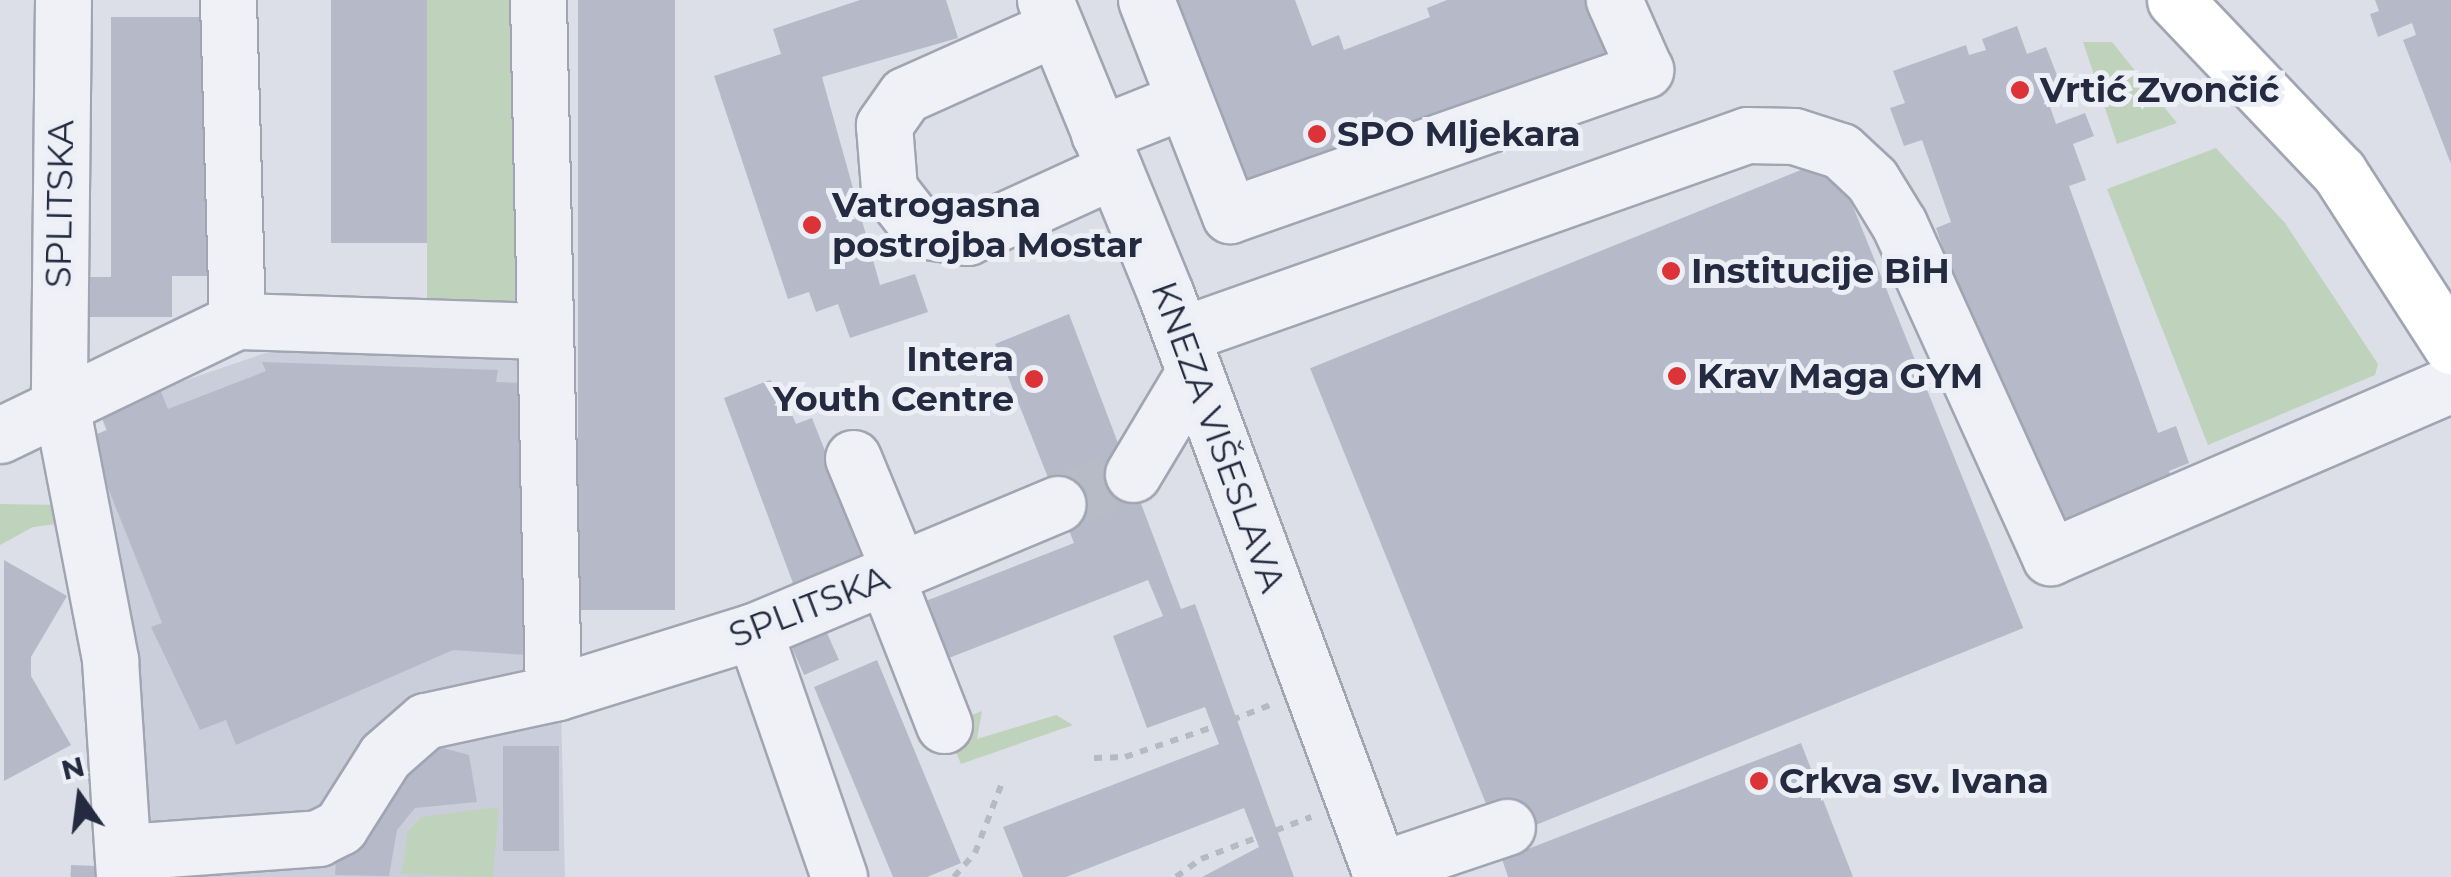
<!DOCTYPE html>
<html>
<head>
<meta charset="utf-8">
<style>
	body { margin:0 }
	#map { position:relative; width:2451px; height:877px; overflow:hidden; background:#dcdfe8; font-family:Montserrat,sans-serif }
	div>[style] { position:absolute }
	.built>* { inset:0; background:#caceda }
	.green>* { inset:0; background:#bfd3bc; transform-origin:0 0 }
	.building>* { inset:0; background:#b6bac8; transform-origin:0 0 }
	.minor-tunnel>* { height:55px; margin-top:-27.5px; transform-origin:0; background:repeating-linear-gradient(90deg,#b7bbc6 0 55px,transparent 0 83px) }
	.path>* { height:6px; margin-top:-3px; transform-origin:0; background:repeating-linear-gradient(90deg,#b6bac3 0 8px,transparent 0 16px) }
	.roads { filter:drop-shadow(2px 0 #a1a5b2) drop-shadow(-2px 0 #a1a5b2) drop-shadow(0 2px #a1a5b2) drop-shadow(0 -2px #a1a5b2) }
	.minor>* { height:55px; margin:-27.5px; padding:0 27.5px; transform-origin:27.5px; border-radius:27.5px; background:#eff1f6 }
	.major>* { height:55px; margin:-27.5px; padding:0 27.5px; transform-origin:27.5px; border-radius:27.5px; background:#fff }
	.dots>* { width:28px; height:28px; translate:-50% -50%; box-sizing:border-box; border:5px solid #eceff6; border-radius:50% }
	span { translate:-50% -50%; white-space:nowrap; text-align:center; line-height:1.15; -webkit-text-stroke:10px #eceff6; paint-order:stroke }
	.poi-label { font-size:35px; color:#242b40; font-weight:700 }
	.left { translate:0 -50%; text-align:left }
	.right { translate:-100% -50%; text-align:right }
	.street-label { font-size:35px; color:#242b40 }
	.north { position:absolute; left:30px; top:747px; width:100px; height:100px; -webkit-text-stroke:8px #eceff6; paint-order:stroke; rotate:346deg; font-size:28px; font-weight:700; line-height:40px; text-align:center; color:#242b40 }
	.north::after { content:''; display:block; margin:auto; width:35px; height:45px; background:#242b40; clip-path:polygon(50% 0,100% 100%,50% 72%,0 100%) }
</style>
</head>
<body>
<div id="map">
	<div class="built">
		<div style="clip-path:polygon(271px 351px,553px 361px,565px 877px,142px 877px,138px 647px,100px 490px,107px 486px,88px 438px,106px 430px,99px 410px)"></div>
	</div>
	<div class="green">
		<div style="left:427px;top:0;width:111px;height:327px"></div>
		<div style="clip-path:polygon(2083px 42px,2112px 42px,2177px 123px,2117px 144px)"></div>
		<div style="clip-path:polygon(2216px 148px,2285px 223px,2378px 364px,2375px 375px,2208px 445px,2107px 189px)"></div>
		<div style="clip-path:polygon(0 504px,63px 505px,73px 522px,33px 527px,0 545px)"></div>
		<div style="clip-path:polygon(982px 711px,977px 739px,1056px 715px,1073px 725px,961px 764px,944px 725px)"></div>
		<div style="clip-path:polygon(499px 807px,493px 877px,401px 874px,408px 831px,421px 817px)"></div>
	</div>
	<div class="building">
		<div style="left:331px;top:0;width:96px;height:243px"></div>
		<div style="left:578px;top:0;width:97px;height:610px"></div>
		<div style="clip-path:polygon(860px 0,946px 0,958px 38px,822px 77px,880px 285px,915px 274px,928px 312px,850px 338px,838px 304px,816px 312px,809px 292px,788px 299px,714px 76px,781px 54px,773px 29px)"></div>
		<div style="clip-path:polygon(1158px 0,1295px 0,1312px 46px,1339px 35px,1344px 50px,1430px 17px,1427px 8px,1447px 0,1592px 0,1615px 62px,1235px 205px)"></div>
		<div style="clip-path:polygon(2375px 0,2451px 0,2451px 164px,2403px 40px,2416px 35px,2412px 23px,2378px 37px,2370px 14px,2379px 11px)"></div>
		<div style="clip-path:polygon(111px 17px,207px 17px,207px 276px,172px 276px,172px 317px,71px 317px,71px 277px,111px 277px)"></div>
		<div style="clip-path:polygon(2017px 26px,2027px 54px,2046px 47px,2060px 83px,2044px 89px,2056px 124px,2085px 113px,2094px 136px,2073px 144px,2086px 180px,2069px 186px,2158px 433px,2176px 426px,2189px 463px,2169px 471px,2177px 493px,2058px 536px,1991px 355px,1967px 363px,1928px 273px,1949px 266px,1936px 228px,1951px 222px,1922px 140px,1904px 146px,1890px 108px,1905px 103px,1893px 71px,1966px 45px,1969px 55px,1986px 50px,1982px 39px)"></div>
		<div style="left:1833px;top:157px;width:508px;height:564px;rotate:68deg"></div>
		<div style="clip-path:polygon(1069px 314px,1181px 609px,1195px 604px,1294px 877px,1202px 877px,1259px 847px,1244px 808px,1066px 877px,1023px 877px,1003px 827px,1219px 744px,1205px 707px,1147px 728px,1113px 636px,1163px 616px,1148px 580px,936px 663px,913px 606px,1074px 543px,995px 344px)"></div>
		<div style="clip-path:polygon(262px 362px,498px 370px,496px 382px,523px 383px,527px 655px,453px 650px,236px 745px,226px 720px,200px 730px,151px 627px,162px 623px,88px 438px,107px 430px,99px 410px,159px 387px,168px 409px,266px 371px)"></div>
		<div style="clip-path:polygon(770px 380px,797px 405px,790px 410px,796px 424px,812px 418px,870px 564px,797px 594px,724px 398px)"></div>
		<div style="clip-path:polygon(4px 560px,67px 596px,31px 657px,31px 676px,71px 745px,4px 781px)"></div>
		<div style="left:823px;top:624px;width:39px;height:38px;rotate:66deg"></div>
		<div style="clip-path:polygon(877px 660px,961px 863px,927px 877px,893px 877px,814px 687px)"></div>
		<div style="clip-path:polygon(1801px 743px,1853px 877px,1508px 877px,1502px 859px)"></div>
		<div style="left:503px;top:746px;width:56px;height:105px"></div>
		<div style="clip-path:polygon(443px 748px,469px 755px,477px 802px,415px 808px,397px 830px,389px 876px,335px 875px,337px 846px,415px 758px)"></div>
		<div style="left:71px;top:865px;width:27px;height:12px;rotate:2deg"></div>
	</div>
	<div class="minor-tunnel">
		<div style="left:1058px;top:504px;width:81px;rotate:-21.8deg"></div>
	</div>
	<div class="path">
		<div style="left:1232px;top:720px;width:41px;rotate:-21.5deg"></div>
		<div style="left:1094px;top:758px;width:31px;rotate:-2deg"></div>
		<div style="left:1125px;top:757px;width:93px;rotate:-18.8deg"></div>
		<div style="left:954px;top:877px;width:32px;rotate:-49deg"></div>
		<div style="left:975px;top:853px;width:75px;rotate:-68.9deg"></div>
		<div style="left:1176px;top:877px;width:31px;rotate:-36deg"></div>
		<div style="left:1201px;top:859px;width:118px;rotate:-20.9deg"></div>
	</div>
	<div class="roads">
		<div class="minor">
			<div style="left:63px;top:0;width:394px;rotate:90.6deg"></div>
			<div style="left:59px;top:394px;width:271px;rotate:79.1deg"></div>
			<div style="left:110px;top:660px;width:217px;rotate:86.3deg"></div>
			<div style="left:228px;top:0;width:321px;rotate:88.4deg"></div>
			<div style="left:538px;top:0;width:693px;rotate:88.76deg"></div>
			<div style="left:1045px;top:0;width:319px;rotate:67.7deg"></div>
			<div style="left:1166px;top:295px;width:621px;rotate:69.64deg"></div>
			<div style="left:1146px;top:0;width:231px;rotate:68.7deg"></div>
			<div style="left:1230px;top:215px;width:440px;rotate:-19.3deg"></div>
			<div style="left:1645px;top:70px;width:77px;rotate:-113.9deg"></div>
			<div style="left:1055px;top:28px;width:164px;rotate:155.9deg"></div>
			<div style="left:905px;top:95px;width:37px;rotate:125deg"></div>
			<div style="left:884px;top:125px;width:64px;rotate:85.5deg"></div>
			<div style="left:889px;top:189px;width:52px;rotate:52deg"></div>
			<div style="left:921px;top:230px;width:47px;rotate:8.7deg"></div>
			<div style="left:967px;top:237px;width:162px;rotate:-24.5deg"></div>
			<div style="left:1099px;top:134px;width:92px;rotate:-21.6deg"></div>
			<div style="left:1181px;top:335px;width:600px;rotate:-19.46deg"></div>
			<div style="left:1747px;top:135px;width:47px;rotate:1.2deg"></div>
			<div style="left:1794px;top:136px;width:49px;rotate:17.7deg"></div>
			<div style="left:1841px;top:151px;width:42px;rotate:43.1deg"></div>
			<div style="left:1872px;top:180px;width:52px;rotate:58.5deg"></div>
			<div style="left:1899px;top:224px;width:366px;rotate:65.6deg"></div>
			<div style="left:2050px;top:557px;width:437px;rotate:-23.3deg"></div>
			<div style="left:0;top:435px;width:263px;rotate:-25.7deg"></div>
			<div style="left:237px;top:321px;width:307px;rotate:1.9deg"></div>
			<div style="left:853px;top:458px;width:123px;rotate:67.6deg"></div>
			<div style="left:1133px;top:474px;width:119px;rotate:-59.1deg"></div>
			<div style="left:886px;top:577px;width:159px;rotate:68.6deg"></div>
			<div style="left:754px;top:631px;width:260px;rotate:70.9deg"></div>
			<div style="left:125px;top:852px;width:194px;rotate:-4.1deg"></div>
			<div style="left:318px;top:838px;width:25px;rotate:-27deg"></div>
			<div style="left:340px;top:827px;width:84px;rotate:-57.6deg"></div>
			<div style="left:385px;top:756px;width:53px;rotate:-41.2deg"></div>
			<div style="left:425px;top:721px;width:136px;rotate:-12.3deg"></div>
			<div style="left:558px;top:692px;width:205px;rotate:-17.3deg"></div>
			<div style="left:754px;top:631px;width:329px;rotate:-22.7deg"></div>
			<div style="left:1379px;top:870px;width:135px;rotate:-18.6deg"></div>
		</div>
		<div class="major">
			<div style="left:2175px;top:0;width:238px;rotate:46.4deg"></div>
			<div style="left:2339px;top:172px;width:207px;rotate:57.2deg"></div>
		</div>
	</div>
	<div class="dots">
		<div style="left:2020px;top:90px;background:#db3337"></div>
		<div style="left:1317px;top:134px;background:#db3337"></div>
		<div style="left:812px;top:225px;background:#db3337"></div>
		<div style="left:1671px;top:271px;background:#db3337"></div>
		<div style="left:1677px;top:376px;background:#db3337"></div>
		<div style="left:1034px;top:379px;background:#db3337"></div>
		<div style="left:1759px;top:781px;background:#db3337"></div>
	</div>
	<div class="poi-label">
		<span class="left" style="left:2040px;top:90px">Vrtić Zvončić</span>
		<span class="left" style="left:1337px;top:134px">SPO Mljekara</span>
		<span class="left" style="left:832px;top:225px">Vatrogasna<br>postrojba Mostar</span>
		<span class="left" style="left:1691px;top:271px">Institucije BiH</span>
		<span class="right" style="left:1014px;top:379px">Intera<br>Youth Centre</span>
		<span class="left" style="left:1697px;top:376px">Krav Maga GYM</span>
		<span class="left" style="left:1779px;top:781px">Crkva sv. Ivana</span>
	</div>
	<div class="street-label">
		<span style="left:60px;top:204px;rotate:-89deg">SPLITSKA</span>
		<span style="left:1218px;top:437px;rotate:70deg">KNEZA VIŠESLAVA</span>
		<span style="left:809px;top:607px;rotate:-21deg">SPLITSKA</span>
	</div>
	<div class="north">N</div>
</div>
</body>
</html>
